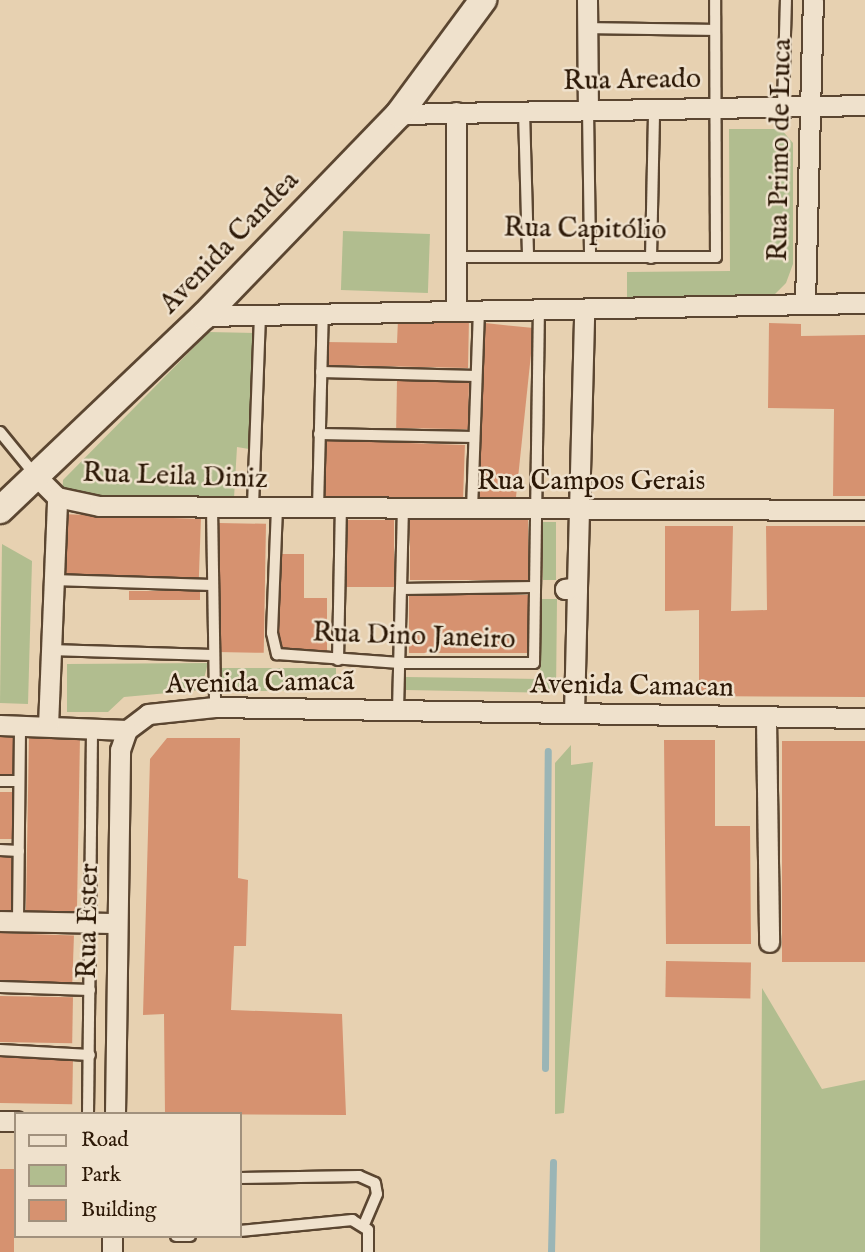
<!DOCTYPE html>
<html>
<head>
<meta charset="utf-8">
<style>
	body { margin:0 }
	#map { position:relative; width:865px; height:1252px; overflow:hidden; background:#e7d1b1; font-family:"IM FELL English",serif }
	div>[style] { position:absolute }
	.green>* { inset:0; background:#b1bd8f; transform-origin:0 0 }
	.stream>* { height:7px; margin:-3.5px; padding:0 3.5px; transform-origin:3.5px; border-radius:3.5px; background:#9ab5b6 }
	.building>* { inset:0; background:#d69270; transform-origin:0 0 }
	.roads { filter:drop-shadow(2px 0 #5b4631) drop-shadow(-2px 0 #5b4631) drop-shadow(0 2px #5b4631) drop-shadow(0 -2px #5b4631) }
	.lane>* { height:10px; margin:-5px; padding:0 5px; transform-origin:5px; border-radius:5px; background:#efe1cc }
	.street>* { height:19px; margin:-9.5px; padding:0 9.5px; transform-origin:9.5px; border-radius:9.5px; background:#efe1cc }
	.secondary>* { height:26px; margin:-13px; padding:0 13px; transform-origin:13px; border-radius:13px; background:#efe1cc }
	span { translate:-50% -50%; white-space:nowrap; text-align:center; line-height:1.15; -webkit-text-stroke:5px #efe1cc; paint-order:stroke }
	.street-label { font-size:28px; color:#2c1806 }
	.legend { position:absolute; left:14px; top:1112px; width:228px; height:126px; box-sizing:border-box; background:#efe1cc; border:2px solid #a1917d; margin:0; padding:9px 12px; list-style:none; font-size:21px; color:#2c1806 }
	.legend li { display:flex; align-items:center; gap:14px; height:35px }
	.legend b { width:35px; border:2px solid #a1917d }
</style>
</head>
<body>
<div id="map">
	<div class="green">
		<div style="clip-path:polygon(729px 129px,781px 129px,793px 143px,793px 264px,786px 283px,772px 297px,627px 301px,627px 272px,730px 271px)"></div>
		<div style="left:343px;top:231px;width:87px;height:59px;rotate:2deg"></div>
		<div style="clip-path:polygon(209px 332px,255px 333px,249px 449px,237px 447px,234px 498px,62px 499px,63px 480px)"></div>
		<div style="left:543px;top:522px;width:13px;height:58px"></div>
		<div style="clip-path:polygon(2px 544px,32px 561px,28px 704px,0 703px)"></div>
		<div style="clip-path:polygon(542px 599px,557px 599px,556px 693px,406px 690px,406px 677px,540px 679px)"></div>
		<div style="clip-path:polygon(208px 663px,201px 690px,124px 697px,108px 712px,67px 712px,67px 664px)"></div>
		<div style="left:336px;top:668px;width:23px;height:116px;rotate:90deg"></div>
		<div style="clip-path:polygon(571px 745px,571px 765px,593px 762px,564px 1113px,555px 1114px,555px 763px)"></div>
		<div style="clip-path:polygon(762px 988px,822px 1089px,865px 1080px,865px 1252px,760px 1252px)"></div>
	</div>
	<div class="stream">
		<div style="left:545px;top:1068px;width:317px;rotate:-89.5deg"></div>
		<div style="left:551px;top:1252px;width:90px;rotate:-88.7deg"></div>
	</div>
	<div class="building">
		<div style="clip-path:polygon(398px 319px,469px 319px,468px 368px,324px 365px,325px 342px,397px 343px)"></div>
		<div style="left:485px;top:323px;width:49px;height:181px;rotate:6deg"></div>
		<div style="clip-path:polygon(769px 323px,801px 324px,801px 336px,865px 335px,865px 496px,833px 496px,834px 409px,768px 408px)"></div>
		<div style="left:397px;top:380px;width:72px;height:48px;rotate:1deg"></div>
		<div style="left:324px;top:440px;width:141px;height:62px;rotate:2deg"></div>
		<div style="left:60px;top:514px;width:141px;height:61px;rotate:2deg"></div>
		<div style="left:345px;top:520px;width:49px;height:67px"></div>
		<div style="left:410px;top:520px;width:118px;height:60px"></div>
		<div style="left:219px;top:523px;width:47px;height:129px;rotate:1deg"></div>
		<div style="clip-path:polygon(665px 526px,733px 526px,731px 611px,767px 610px,766px 526px,865px 526px,865px 697px,699px 696px,699px 610px,665px 611px)"></div>
		<div style="clip-path:polygon(280px 554px,304px 554px,304px 598px,327px 598px,327px 651px,278px 650px)"></div>
		<div style="left:129px;top:591px;width:71px;height:9px"></div>
		<div style="left:409px;top:595px;width:121px;height:58px"></div>
		<div style="left:0;top:732px;width:13px;height:46px"></div>
		<div style="left:29px;top:736px;width:51px;height:176px;rotate:1deg"></div>
		<div style="clip-path:polygon(167px 738px,240px 738px,238px 878px,248px 880px,246px 946px,234px 946px,231px 1010px,342px 1014px,346px 1115px,165px 1114px,164px 1014px,143px 1015px,150px 759px)"></div>
		<div style="clip-path:polygon(664px 740px,715px 740px,715px 826px,750px 826px,751px 944px,666px 944px)"></div>
		<div style="left:782px;top:741px;width:83px;height:221px"></div>
		<div style="left:0;top:792px;width:12px;height:47px"></div>
		<div style="left:0;top:856px;width:12px;height:57px"></div>
		<div style="left:0;top:933px;width:74px;height:49px;rotate:2deg"></div>
		<div style="left:666px;top:961px;width:85px;height:36px;rotate:1deg"></div>
		<div style="left:0;top:996px;width:73px;height:46px;rotate:1deg"></div>
		<div style="left:0;top:1057px;width:73px;height:46px;rotate:1deg"></div>
		<div style="left:0;top:1169px;width:14px;height:83px"></div>
	</div>
	<div class="roads">
		<div class="lane">
			<div style="left:587px;top:28px;width:127px;rotate:0.9deg"></div>
			<div style="left:783px;top:106px;width:106px;rotate:-88.4deg"></div>
			<div style="left:588px;top:109px;width:148px;rotate:89.2deg"></div>
			<div style="left:524px;top:111px;width:145px;rotate:88.4deg"></div>
			<div style="left:459px;top:257px;width:257px"></div>
			<div style="left:716px;top:257px;width:257px;rotate:-90.2deg"></div>
			<div style="left:651px;top:258px;width:149px;rotate:-88.8deg"></div>
			<div style="left:321px;top:372px;width:155px;rotate:1.5deg"></div>
			<div style="left:0;top:432px;width:57px;rotate:50.7deg"></div>
			<div style="left:319px;top:434px;width:155px;rotate:1.1deg"></div>
			<div style="left:253px;top:506px;width:192px;rotate:-87.9deg"></div>
			<div style="left:212px;top:507px;width:200px;rotate:89.1deg"></div>
			<div style="left:277px;top:508px;width:125px;rotate:92.3deg"></div>
			<div style="left:272px;top:633px;width:22px;rotate:77deg"></div>
			<div style="left:277px;top:654px;width:123px;rotate:4.2deg"></div>
			<div style="left:400px;top:663px;width:134px"></div>
			<div style="left:534px;top:663px;width:352px;rotate:-89.2deg"></div>
			<div style="left:318px;top:509px;width:198px;rotate:-88.6deg"></div>
			<div style="left:472px;top:510px;width:200px;rotate:-88deg"></div>
			<div style="left:53px;top:580px;width:159px;rotate:1.8deg"></div>
			<div style="left:401px;top:589px;width:133px;rotate:-0.9deg"></div>
			<div style="left:50px;top:650px;width:162px;rotate:1.8deg"></div>
			<div style="left:338px;top:660px;width:150px;rotate:-88.9deg"></div>
			<div style="left:398px;top:711px;width:200px;rotate:-88.6deg"></div>
			<div style="left:0;top:781px;width:19px"></div>
			<div style="left:0;top:850px;width:19px;rotate:3deg"></div>
			<div style="left:18px;top:921px;width:196px;rotate:-89.4deg"></div>
			<div style="left:0;top:987px;width:90px;rotate:1.9deg"></div>
			<div style="left:0;top:1050px;width:90px;rotate:3.2deg"></div>
			<div style="left:88px;top:1114px;width:383px;rotate:-89.4deg"></div>
			<div style="left:240px;top:1178px;width:119px;rotate:-1deg"></div>
			<div style="left:359px;top:1176px;width:17px;rotate:24deg"></div>
			<div style="left:375px;top:1183px;width:11px;rotate:80deg"></div>
			<div style="left:377px;top:1194px;width:33px;rotate:113deg"></div>
			<div style="left:240px;top:1231px;width:113px;rotate:-5.6deg"></div>
			<div style="left:352px;top:1220px;width:19px;rotate:32deg"></div>
			<div style="left:368px;top:1230px;width:22px;rotate:90deg"></div>
			<div style="left:176px;top:1236px;width:14px"></div>
		</div>
		<div class="street">
			<div style="left:587px;top:0;width:109px;rotate:89.5deg"></div>
			<div style="left:399px;top:114px;width:466px;rotate:-1.1deg"></div>
			<div style="left:805px;top:302px;width:302px;rotate:-88.5deg"></div>
			<div style="left:456px;top:309px;width:197px;rotate:-90deg"></div>
			<div style="left:204px;top:316px;width:661px;rotate:-1.13deg"></div>
			<div style="left:39px;top:479px;width:25px;rotate:45deg"></div>
			<div style="left:57px;top:497px;width:43px;rotate:12.1deg"></div>
			<div style="left:99px;top:506px;width:766px;rotate:0.3deg"></div>
			<div style="left:574px;top:713px;width:124px;rotate:-88.6deg"></div>
			<div style="left:577px;top:589px;width:12px;rotate:180deg"></div>
			<div style="left:565px;top:589px;width:12px;rotate:-9deg"></div>
			<div style="left:577px;top:587px;width:276px;rotate:-88.5deg"></div>
			<div style="left:766px;top:718px;width:224px;rotate:89.2deg"></div>
			<div style="left:0;top:725px;width:127px;rotate:2.3deg"></div>
			<div style="left:48px;top:726px;width:229px;rotate:-87.7deg"></div>
			<div style="left:127px;top:730px;width:26px;rotate:-37deg"></div>
			<div style="left:148px;top:714px;width:67px;rotate:-6deg"></div>
			<div style="left:215px;top:707px;width:650px;rotate:0.97deg"></div>
			<div style="left:0;top:921px;width:117px;rotate:1deg"></div>
			<div style="left:115px;top:1114px;width:364px;rotate:-89.2deg"></div>
			<div style="left:120px;top:750px;width:21px;rotate:-71deg"></div>
			<div style="left:0;top:1121px;width:16px"></div>
			<div style="left:112px;top:1252px;width:16px;rotate:-90deg"></div>
		</div>
		<div class="secondary">
			<div style="left:0;top:510px;width:282px;rotate:-43.6deg"></div>
			<div style="left:204px;top:316px;width:281px;rotate:-46deg"></div>
			<div style="left:399px;top:114px;width:142px;rotate:-53.6deg"></div>
		</div>
	</div>
	<div class="street-label">
		<span style="left:632px;top:81px;rotate:-1deg">Rua Areado</span>
		<span style="left:781px;top:150px;rotate:-89deg">Rua Primo de Luca</span>
		<span style="left:585px;top:230px;rotate:1deg">Rua Capitólio</span>
		<span style="left:230px;top:243px;rotate:-46deg">Avenida Candea</span>
		<span style="left:175px;top:477px;rotate:2deg">Rua Leila Diniz</span>
		<span style="left:591px;top:482px">Rua Campos Gerais</span>
		<span style="left:414px;top:637px;rotate:2deg">Rua Dino Janeiro</span>
		<span style="left:260px;top:684px;rotate:-1deg">Avenida Camacã</span>
		<span style="left:632px;top:687px;rotate:1deg">Avenida Camacan</span>
		<span style="left:89px;top:921px;rotate:-89deg">Rua Ester</span>
	</div>
	<ul class="legend">
	<li><b style="height:9px;background:#efe1cc"></b>Road</li>
	<li><b style="height:19px;background:#b1bd8f"></b>Park</li>
	<li><b style="height:19px;background:#d69270"></b>Building</li>
	</ul>
</div>
</body>
</html>
